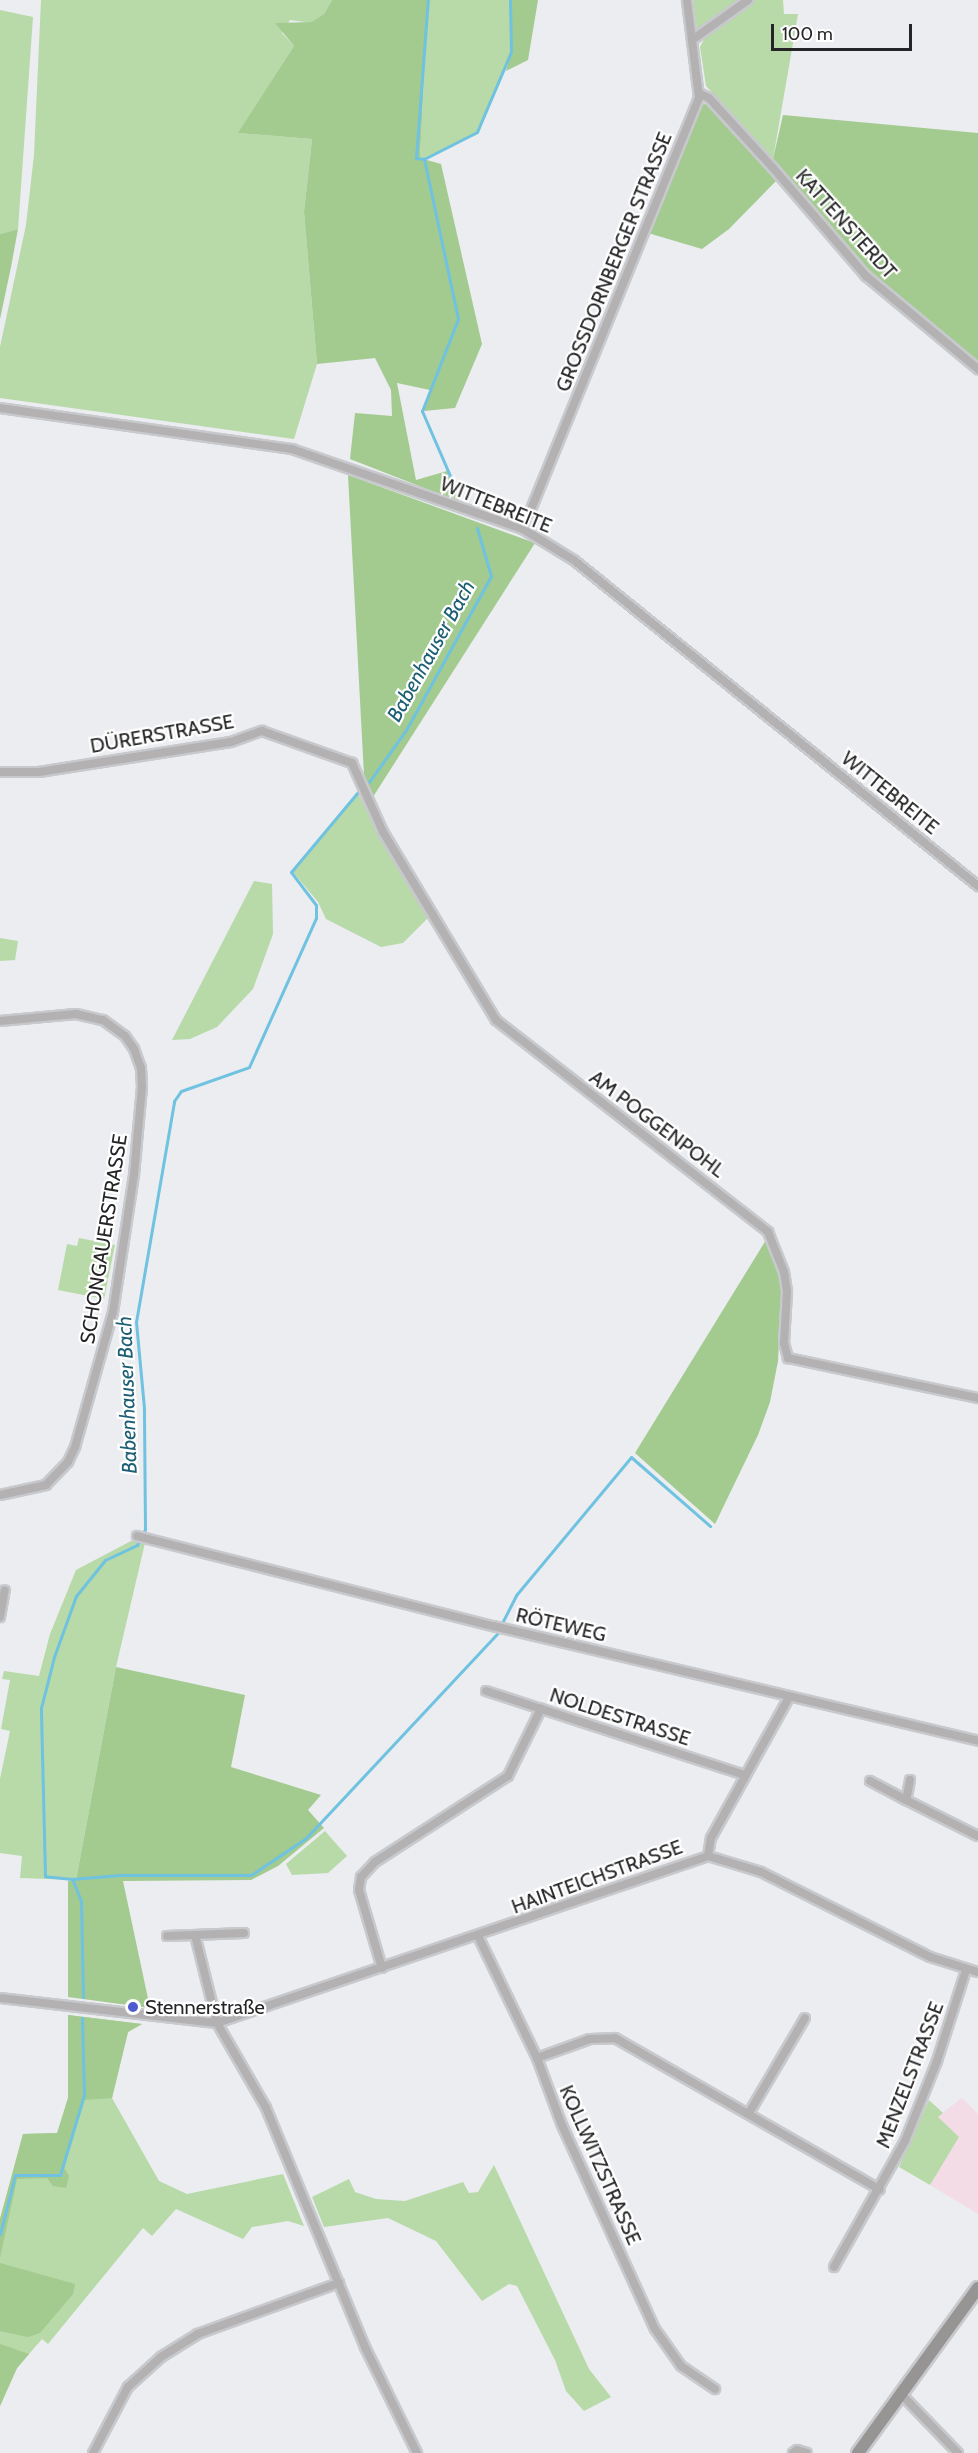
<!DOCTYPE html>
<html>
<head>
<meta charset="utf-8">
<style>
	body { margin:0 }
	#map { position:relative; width:978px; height:2453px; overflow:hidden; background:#ebedf1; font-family:Cabin,sans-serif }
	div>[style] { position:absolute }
	.commercial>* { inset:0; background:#f4dce6 }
	.green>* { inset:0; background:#b8d9a8 }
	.forest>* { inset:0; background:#a3ca8f }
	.stream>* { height:3px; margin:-1.5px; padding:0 1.5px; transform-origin:1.5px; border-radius:1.5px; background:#6fc2e0 }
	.roads { filter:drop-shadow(2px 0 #c7c9cd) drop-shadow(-2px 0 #c7c9cd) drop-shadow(0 2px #c7c9cd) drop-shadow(0 -2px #c7c9cd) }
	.minor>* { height:8px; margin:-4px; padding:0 4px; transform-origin:4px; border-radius:4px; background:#b3b1b1 }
	.secondary>* { height:12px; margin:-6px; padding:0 6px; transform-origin:6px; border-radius:6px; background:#979494 }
	.dots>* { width:16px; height:16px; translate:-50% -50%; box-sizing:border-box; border:3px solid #fff; border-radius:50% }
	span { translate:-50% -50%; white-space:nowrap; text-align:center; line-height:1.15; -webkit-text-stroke:4.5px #fff; paint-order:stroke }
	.street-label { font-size:20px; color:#252527 }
	.poi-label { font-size:20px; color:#252527 }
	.left { translate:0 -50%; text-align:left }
	.water-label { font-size:21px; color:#1d5f74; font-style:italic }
	.scale { position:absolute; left:771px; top:24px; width:141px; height:27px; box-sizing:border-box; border:3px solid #252527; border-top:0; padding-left:8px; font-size:18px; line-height:21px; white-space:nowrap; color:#252527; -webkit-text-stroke:4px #fff; paint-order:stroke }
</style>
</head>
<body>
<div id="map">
	<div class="commercial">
		<div style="clip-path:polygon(962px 2098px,978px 2114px,978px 2214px,930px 2185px,959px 2137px,937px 2117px)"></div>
	</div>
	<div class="green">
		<div style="clip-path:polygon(41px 0,332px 0,324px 14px,312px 23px,290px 20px,282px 33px,294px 46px,239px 133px,312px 139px,304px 212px,317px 364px,294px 439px,0 398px,0 347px,26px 225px,34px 155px)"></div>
		<div style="clip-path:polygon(428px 0,511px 0,512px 21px,511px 52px,478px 134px,425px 159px,420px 158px)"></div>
		<div style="clip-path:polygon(693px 0,740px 0,697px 31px)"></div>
		<div style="clip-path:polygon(753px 0,783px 0,784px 14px,798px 14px,773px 159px,706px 86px,700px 47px,705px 37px)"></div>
		<div style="clip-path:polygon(0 10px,33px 17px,18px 229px,0 234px)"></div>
		<div style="clip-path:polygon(358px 793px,379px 836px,428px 918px,403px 943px,381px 947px,326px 919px,318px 902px,293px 872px)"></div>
		<div style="clip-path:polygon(254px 881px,272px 884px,273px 934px,253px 989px,217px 1027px,190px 1039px,172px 1040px)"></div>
		<div style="clip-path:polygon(0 938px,18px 941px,15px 960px,0 961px)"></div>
		<div style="clip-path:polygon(79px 1238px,115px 1245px,104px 1299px,58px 1290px,67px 1244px,77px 1246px)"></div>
		<div style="clip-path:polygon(131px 1541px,145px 1543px,116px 1667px,76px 1880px,20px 1878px,22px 1856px,0 1853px,0 1779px,10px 1731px,1px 1729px,10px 1680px,2px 1679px,4px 1671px,39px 1676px,50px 1634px,76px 1570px)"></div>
		<div style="clip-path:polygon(325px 1831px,347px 1856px,328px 1873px,292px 1875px,286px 1864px)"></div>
		<div style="clip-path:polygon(68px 2015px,142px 2024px,128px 2032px,112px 2098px,159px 2181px,187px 2194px,283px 2174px,304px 2226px,288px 2221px,252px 2227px,243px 2239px,176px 2209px,152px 2236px,143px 2228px,48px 2344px,42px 2339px,17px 2368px,0 2406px,0 2219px,23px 2134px,58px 2133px,68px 2098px)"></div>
		<div style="clip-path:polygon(929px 2100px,943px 2113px,938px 2117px,959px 2137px,930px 2185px,899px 2167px)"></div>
		<div style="clip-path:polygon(494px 2165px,589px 2369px,611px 2397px,584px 2411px,566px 2391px,555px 2360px,517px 2286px,509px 2284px,482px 2301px,436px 2241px,388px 2218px,324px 2227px,312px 2197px,349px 2179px,355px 2192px,376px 2199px,405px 2201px,463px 2182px,469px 2193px,478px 2192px)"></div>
	</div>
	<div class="forest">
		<div style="clip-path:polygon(332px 0,428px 0,420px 158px,441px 164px,482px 344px,455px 408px,424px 411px,430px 390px,397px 383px,416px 480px,447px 471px,460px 502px,350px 459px,355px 413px,392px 416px,391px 390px,375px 358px,317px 364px,304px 212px,312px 139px,238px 133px,294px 46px,275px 23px,312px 22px,324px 14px)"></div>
		<div style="clip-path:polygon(511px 0,538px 0,528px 60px,506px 71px,511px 52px)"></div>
		<div style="clip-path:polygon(706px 104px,777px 180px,729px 229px,702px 249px,648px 233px,700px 105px)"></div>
		<div style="clip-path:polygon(783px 115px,978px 133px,978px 362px,872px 275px,773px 159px)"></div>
		<div style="clip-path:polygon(18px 229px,11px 267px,0 319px,0 234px)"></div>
		<div style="clip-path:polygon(348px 475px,535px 543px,371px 800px,364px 775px)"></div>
		<div style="clip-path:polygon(766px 1240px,782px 1285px,778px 1361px,770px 1402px,758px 1435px,715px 1524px,635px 1453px)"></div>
		<div style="clip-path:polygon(116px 1667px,245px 1695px,231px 1767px,321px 1795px,308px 1810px,324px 1828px,278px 1866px,251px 1880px,123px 1881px,150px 2008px,68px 1997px,68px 1881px,76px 1880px)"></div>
		<div style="clip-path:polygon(68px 2015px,142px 2024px,128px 2032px,112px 2098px,83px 2100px,61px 2170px,65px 2169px,69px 2176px,66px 2188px,53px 2186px,47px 2178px,17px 2179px,0 2258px,0 2219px,23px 2134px,57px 2133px,68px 2098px)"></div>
		<div style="clip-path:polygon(0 2263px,75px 2284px,73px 2294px,40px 2333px,28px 2337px,0 2331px)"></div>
		<div style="clip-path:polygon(0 2344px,29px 2354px,17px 2368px,0 2406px)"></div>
	</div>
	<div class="stream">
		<div style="left:424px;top:159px;width:164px;rotate:78deg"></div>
		<div style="left:458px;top:319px;width:99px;rotate:111.4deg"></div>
		<div style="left:422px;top:411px;width:90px;rotate:66.6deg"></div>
		<div style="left:424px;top:159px;width:59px;rotate:-27deg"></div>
		<div style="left:477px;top:132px;width:87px;rotate:-67deg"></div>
		<div style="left:511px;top:52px;width:52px;rotate:-91.1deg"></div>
		<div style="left:424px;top:159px;width:8px;rotate:-173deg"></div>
		<div style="left:416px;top:158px;width:158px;rotate:-85.7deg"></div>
		<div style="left:369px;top:782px;width:64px;rotate:-54.6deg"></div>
		<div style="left:406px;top:730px;width:176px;rotate:-61.1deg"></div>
		<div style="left:491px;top:576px;width:50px;rotate:-106.3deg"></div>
		<div style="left:503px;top:1621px;width:30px;rotate:-63deg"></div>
		<div style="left:517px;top:1594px;width:178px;rotate:-50.2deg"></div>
		<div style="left:631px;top:1457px;width:105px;rotate:41.1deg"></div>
		<div style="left:72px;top:1879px;width:48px;rotate:-4.8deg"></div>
		<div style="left:120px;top:1875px;width:131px"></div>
		<div style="left:251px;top:1875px;width:66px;rotate:-33.9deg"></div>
		<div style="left:306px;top:1838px;width:281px;rotate:-46.9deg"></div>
		<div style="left:83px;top:1997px;width:96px;rotate:-91.2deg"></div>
		<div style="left:81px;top:1901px;width:24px;rotate:-112deg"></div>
		<div style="left:72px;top:1879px;width:27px;rotate:-174deg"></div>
		<div style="left:45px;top:1876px;width:168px;rotate:-91.4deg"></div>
		<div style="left:41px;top:1708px;width:53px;rotate:-75.7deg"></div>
		<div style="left:54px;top:1657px;width:65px;rotate:-70.2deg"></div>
		<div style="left:76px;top:1596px;width:46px;rotate:-51.1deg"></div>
		<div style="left:105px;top:1560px;width:35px;rotate:-25deg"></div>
		<div style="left:137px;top:1545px;width:18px;rotate:-63deg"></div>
		<div style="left:145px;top:1529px;width:121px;rotate:-90.5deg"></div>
		<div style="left:144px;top:1408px;width:86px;rotate:-95.3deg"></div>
		<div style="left:136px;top:1322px;width:224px;rotate:-80.2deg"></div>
		<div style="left:174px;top:1101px;width:12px;rotate:-55deg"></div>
		<div style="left:181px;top:1091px;width:72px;rotate:-19.4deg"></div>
		<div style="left:249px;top:1067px;width:163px;rotate:-65.8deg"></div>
		<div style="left:316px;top:918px;width:13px;rotate:-90deg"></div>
		<div style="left:316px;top:905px;width:41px;rotate:-127.1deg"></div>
		<div style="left:291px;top:872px;width:104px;rotate:-50.1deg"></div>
		<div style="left:0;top:2234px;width:61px;rotate:-75.7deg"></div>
		<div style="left:15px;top:2175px;width:45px"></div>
		<div style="left:60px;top:2175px;width:84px;rotate:-73.3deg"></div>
		<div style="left:84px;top:2095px;width:77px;rotate:-91.5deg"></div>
	</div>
	<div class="roads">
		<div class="minor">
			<div style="left:692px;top:40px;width:69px;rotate:-35.5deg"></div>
			<div style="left:699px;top:93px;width:11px;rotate:27deg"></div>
			<div style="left:709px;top:98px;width:95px;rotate:47.6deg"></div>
			<div style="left:773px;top:168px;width:143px;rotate:49.3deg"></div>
			<div style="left:866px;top:276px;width:146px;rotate:39.7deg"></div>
			<div style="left:0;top:408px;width:295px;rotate:8deg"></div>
			<div style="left:292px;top:449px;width:244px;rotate:19.1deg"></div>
			<div style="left:523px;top:529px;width:61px;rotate:31.6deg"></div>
			<div style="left:575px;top:561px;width:518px;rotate:38.88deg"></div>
			<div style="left:523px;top:529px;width:466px;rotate:-67.8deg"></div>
			<div style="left:699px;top:97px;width:98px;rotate:-97.1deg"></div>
			<div style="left:0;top:772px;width:39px"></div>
			<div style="left:39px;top:772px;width:194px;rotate:-8.9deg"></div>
			<div style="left:231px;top:742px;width:33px;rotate:-20deg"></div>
			<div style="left:262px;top:731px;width:96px;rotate:19.6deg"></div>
			<div style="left:352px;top:763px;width:76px;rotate:65.8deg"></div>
			<div style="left:383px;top:832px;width:219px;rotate:59deg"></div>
			<div style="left:496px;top:1020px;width:345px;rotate:37.9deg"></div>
			<div style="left:768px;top:1232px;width:43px;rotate:68.2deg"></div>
			<div style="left:784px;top:1272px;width:20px;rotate:81deg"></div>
			<div style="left:787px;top:1292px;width:51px;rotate:93.4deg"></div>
			<div style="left:784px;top:1343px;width:16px;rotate:75deg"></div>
			<div style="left:788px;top:1358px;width:194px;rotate:11.9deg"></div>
			<div style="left:0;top:1021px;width:76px;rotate:-5.3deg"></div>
			<div style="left:76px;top:1014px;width:28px;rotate:13deg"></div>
			<div style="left:103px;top:1020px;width:27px;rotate:36deg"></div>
			<div style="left:125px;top:1036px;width:16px;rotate:55deg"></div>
			<div style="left:134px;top:1049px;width:20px;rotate:70deg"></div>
			<div style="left:141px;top:1068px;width:19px;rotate:87deg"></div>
			<div style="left:142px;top:1087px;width:88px;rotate:95.2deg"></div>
			<div style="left:134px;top:1175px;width:139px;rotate:98.7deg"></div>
			<div style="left:113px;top:1312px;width:140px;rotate:105.7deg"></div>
			<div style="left:75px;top:1447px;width:17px;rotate:115deg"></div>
			<div style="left:68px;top:1462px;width:32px;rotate:134deg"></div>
			<div style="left:46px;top:1485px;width:47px;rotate:167.7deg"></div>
			<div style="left:137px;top:1536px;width:367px;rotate:14.2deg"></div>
			<div style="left:493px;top:1626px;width:498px;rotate:13.3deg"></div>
			<div style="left:0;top:1617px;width:27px;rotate:-80deg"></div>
			<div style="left:486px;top:1691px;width:272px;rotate:18deg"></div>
			<div style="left:910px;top:1780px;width:20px;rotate:101deg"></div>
			<div style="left:906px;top:1800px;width:80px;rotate:26.6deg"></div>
			<div style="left:870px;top:1781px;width:41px;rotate:27.8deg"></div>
			<div style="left:708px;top:1856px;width:18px;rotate:-81deg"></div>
			<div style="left:711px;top:1838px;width:161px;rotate:-61deg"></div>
			<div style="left:195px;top:1935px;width:91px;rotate:76deg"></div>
			<div style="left:217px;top:2023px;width:98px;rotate:60deg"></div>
			<div style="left:266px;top:2108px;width:259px;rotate:67.5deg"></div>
			<div style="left:365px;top:2347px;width:118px;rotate:63.9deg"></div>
			<div style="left:167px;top:1936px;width:77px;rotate:-2.2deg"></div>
			<div style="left:478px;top:1936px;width:136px;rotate:64.2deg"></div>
			<div style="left:537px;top:2058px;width:69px;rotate:69.7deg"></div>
			<div style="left:561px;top:2123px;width:226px;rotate:65.5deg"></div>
			<div style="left:655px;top:2329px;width:45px;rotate:54.9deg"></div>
			<div style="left:681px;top:2366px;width:41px;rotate:34.1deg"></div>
			<div style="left:382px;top:1968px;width:81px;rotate:-106.4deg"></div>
			<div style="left:359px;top:1890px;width:13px;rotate:-81deg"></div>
			<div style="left:361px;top:1877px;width:21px;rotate:-47deg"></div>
			<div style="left:375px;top:1862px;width:158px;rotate:-32.9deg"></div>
			<div style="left:508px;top:1776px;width:75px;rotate:-63.8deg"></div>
			<div style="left:0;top:1998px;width:218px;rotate:6.6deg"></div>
			<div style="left:217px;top:2023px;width:519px;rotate:-18.78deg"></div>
			<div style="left:708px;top:1856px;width:55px;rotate:16.8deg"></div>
			<div style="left:761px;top:1872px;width:189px;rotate:26.7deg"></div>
			<div style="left:930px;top:1957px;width:50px;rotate:17.4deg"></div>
			<div style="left:537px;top:2058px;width:56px;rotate:-19.7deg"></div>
			<div style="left:590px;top:2039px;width:25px;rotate:-2deg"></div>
			<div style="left:615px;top:2038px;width:305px;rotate:29.8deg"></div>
			<div style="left:749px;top:2113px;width:110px;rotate:-59.5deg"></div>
			<div style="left:834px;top:2267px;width:145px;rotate:-60.6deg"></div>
			<div style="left:905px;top:2141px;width:86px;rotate:-68.2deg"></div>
			<div style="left:937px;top:2061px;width:96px;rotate:-72.3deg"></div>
			<div style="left:901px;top:2394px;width:82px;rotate:46deg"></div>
			<div style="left:93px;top:2453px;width:75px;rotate:-62.1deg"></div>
			<div style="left:128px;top:2387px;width:45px;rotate:-42.3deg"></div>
			<div style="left:161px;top:2357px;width:44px;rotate:-31.9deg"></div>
			<div style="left:198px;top:2334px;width:150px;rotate:-19.9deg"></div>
			<div style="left:793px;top:2453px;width:5px;rotate:-37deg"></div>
			<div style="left:797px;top:2450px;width:10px;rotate:17deg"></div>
		</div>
		<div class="secondary">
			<div style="left:858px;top:2453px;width:204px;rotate:-54deg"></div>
		</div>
	</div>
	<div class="dots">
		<div style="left:133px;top:2007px;background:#4d5ad0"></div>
	</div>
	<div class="street-label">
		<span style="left:846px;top:224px;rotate:48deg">KATTENSTERDT</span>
		<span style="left:614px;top:262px;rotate:-68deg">GROSSDORNBERGER STRASSE</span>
		<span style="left:496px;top:505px;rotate:22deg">WITTEBREITE</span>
		<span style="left:162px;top:734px;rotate:-10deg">DÜRERSTRASSE</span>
		<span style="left:890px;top:793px;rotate:39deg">WITTEBREITE</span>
		<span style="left:657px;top:1124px;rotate:37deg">AM POGGENPOHL</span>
		<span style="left:104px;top:1239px;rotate:-81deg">SCHONGAUERSTRASSE</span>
		<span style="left:561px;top:1625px;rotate:13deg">RÖTEWEG</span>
		<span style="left:620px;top:1717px;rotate:18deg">NOLDESTRASSE</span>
		<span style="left:597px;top:1877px;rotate:-20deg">HAINTEICHSTRASSE</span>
		<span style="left:910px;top:2075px;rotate:-69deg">MENZELSTRASSE</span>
		<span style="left:600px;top:2165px;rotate:66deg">KOLLWITZSTRASSE</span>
	</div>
	<div class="poi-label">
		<span class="left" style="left:145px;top:2007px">Stennerstraße</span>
	</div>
	<div class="water-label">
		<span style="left:431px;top:651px;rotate:-61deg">Babenhauser Bach</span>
		<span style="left:127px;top:1395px;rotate:-92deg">Babenhauser Bach</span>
	</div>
	<div class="scale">100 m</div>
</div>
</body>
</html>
